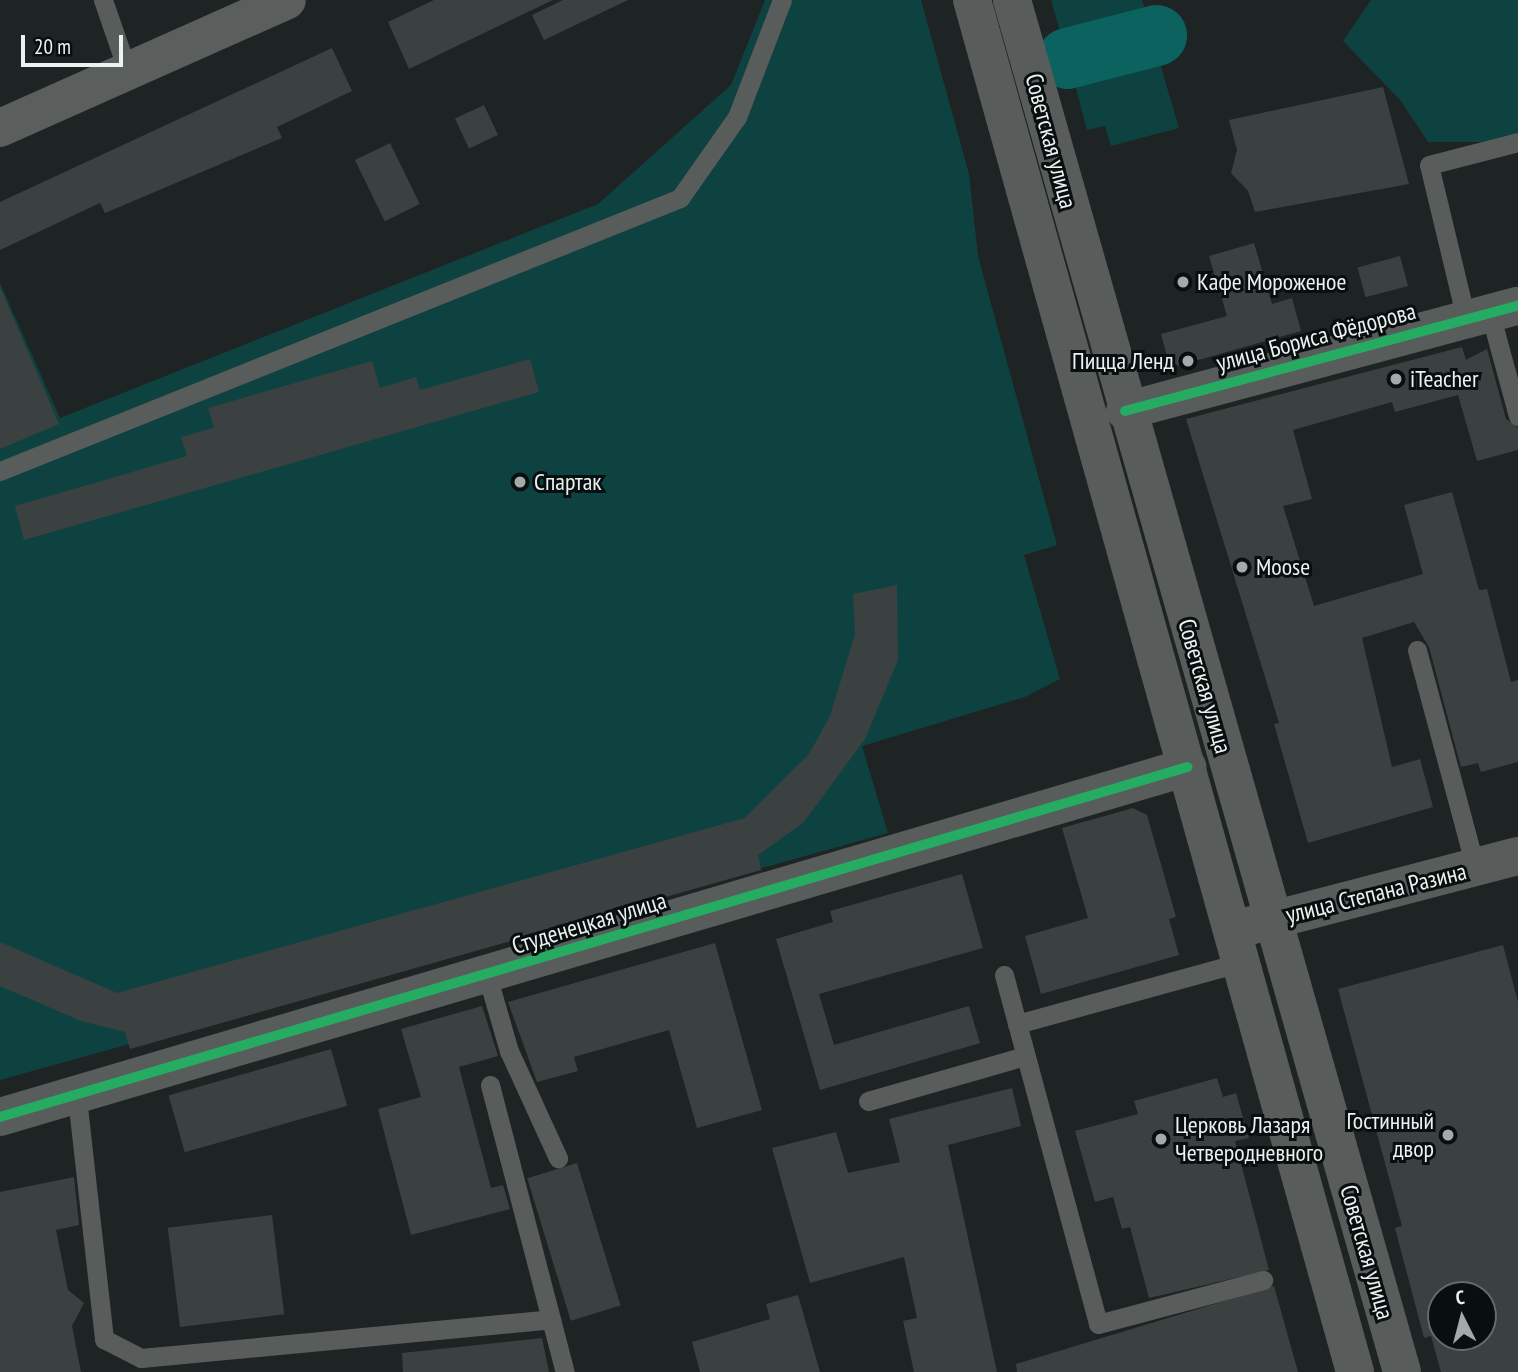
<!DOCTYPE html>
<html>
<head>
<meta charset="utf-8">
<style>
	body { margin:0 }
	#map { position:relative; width:1518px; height:1372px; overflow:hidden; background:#1d2423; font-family:"PT Sans Narrow",sans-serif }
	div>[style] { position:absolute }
	.green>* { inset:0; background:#0d4240 }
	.river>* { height:61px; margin:-30.5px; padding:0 30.5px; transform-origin:30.5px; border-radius:30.5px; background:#0b625e }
	.building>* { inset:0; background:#3b4141; transform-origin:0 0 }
	.lane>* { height:19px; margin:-9.5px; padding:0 9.5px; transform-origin:9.5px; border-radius:9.5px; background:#585c5b }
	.street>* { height:38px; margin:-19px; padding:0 19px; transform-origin:19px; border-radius:19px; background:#585c5b }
	.secondary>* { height:38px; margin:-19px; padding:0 19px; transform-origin:19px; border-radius:19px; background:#5a5f5e }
	.primary>* { height:38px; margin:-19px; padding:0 19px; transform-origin:19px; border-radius:19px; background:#585d5c }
	.cycleway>* { height:10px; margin:-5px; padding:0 5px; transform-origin:5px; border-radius:5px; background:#26ab63 }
	.dots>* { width:19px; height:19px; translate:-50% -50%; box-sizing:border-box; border:4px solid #090f0e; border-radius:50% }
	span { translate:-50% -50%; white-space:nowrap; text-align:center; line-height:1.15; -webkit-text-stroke:6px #090f0e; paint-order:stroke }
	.street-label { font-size:24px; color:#eaf3f2 }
	.poi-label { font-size:24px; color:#eaf3f2 }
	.left { translate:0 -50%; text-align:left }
	.right { translate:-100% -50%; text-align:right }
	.north { position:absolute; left:1427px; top:1281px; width:70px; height:70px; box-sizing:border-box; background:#090f0e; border:2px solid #636a69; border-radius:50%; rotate:354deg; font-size:19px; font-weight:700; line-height:28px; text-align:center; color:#eaf3f2 }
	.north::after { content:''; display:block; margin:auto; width:24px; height:32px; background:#a2abaa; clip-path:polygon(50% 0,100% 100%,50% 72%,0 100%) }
	.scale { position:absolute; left:21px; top:35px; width:102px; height:32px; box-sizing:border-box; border:4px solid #eaf3f2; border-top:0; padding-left:9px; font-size:21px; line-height:24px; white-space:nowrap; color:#eaf3f2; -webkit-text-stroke:5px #090f0e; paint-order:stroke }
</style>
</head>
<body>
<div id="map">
	<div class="green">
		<div style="clip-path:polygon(765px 0,921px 0,969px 174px,978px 256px,1057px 545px,1024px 555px,1060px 679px,1025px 697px,862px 746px,888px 833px,0 1080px,0 283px,60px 418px,598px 204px,731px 85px)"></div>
		<div style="clip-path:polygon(1051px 0,1142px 0,1147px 16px,1124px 39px,1066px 52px)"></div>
		<div style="clip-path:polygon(1371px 0,1518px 0,1518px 133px,1481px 142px,1428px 142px,1401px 101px,1343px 41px)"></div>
		<div style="clip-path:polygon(1127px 47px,1158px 57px,1179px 128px,1111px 146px,1105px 126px,1087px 130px,1069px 62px)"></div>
	</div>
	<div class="river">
		<div style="left:1067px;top:58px;width:92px;rotate:-14.5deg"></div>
	</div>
	<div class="building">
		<div style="clip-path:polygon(434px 0,553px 0,409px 69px,388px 22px)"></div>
		<div style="clip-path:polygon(563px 0,628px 0,544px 40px,532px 15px)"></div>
		<div style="clip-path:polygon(332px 48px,352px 91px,277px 127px,282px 138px,105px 213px,100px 203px,0 250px,0 202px)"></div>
		<div style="clip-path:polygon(1383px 87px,1409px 184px,1255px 212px,1248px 191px,1231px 173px,1237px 150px,1229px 120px)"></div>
		<div style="left:484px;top:105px;width:33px;height:32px;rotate:65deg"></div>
		<div style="left:390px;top:143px;width:68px;height:39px;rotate:64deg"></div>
		<div style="clip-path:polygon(1254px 243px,1272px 304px,1292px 298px,1301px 331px,1170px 368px,1161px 334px,1227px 316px,1209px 256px)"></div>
		<div style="left:1400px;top:256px;width:31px;height:44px;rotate:75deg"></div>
		<div style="clip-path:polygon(0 287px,59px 424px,0 449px)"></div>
		<div style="clip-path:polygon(1462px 347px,1466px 360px,1487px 349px,1506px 419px,1518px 428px,1518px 450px,1477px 461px,1458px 395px,1395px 412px,1392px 402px,1293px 430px,1312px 499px,1283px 506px,1314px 606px,1423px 574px,1404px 505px,1452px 492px,1479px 590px,1487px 589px,1511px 682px,1518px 680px,1518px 762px,1481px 772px,1478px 763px,1461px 767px,1429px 647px,1414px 622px,1362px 638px,1392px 767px,1420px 759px,1433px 807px,1308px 843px,1274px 724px,1279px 723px,1186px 419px)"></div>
		<div style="clip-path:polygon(530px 359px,539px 392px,24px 540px,15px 506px,187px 456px,181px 437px,214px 428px,208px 408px,372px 361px,380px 388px,416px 377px,420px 390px)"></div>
		<div style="clip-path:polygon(897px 585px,898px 660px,865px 739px,804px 822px,758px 855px,761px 870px,130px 1049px,125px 1032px,81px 1021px,0 986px,0 942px,117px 993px,745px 818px,809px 754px,830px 716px,855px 634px,853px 594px)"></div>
		<div style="clip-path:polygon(1133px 808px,1147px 815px,1176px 917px,1169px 919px,1179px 955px,1041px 994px,1025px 936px,1088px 918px,1062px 828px)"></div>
		<div style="clip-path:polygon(962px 874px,983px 948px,819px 994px,834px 1045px,969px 1006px,980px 1043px,820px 1090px,776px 939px,833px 922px,830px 911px)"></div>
		<div style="clip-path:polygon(715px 943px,762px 1110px,697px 1128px,669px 1030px,574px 1057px,578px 1071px,537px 1082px,508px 1002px)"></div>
		<div style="clip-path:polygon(evenodd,1503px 945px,1518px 1002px,1518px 1372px,1441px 1372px,1431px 1336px,1424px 1338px,1395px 1228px,1402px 1226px,1338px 989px,1503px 945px,1441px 1295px,1483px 1295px,1483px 1337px,1441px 1337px,1441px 1295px)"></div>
		<div style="clip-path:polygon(482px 1006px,498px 1056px,459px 1067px,491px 1188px,503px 1185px,510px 1209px,411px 1235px,378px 1109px,421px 1097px,401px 1029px)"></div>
		<div style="left:331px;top:1049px;width:59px;height:169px;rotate:74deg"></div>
		<div style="clip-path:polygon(1217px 1078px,1223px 1097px,1236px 1093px,1249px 1138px,1235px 1141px,1269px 1270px,1149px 1298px,1130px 1227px,1122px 1229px,1113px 1197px,1095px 1202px,1075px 1131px,1138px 1114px,1134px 1101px)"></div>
		<div style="clip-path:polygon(1012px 1088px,1021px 1126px,948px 1145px,997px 1372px,914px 1372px,903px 1321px,917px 1318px,904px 1257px,810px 1283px,772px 1148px,836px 1132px,848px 1173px,900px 1162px,889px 1119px)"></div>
		<div style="left:577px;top:1163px;width:149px;height:52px;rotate:73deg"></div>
		<div style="clip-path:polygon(74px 1177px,79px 1225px,56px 1230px,68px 1290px,84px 1303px,72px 1326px,81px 1372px,0 1372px,0 1192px)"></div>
		<div style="left:272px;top:1215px;width:100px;height:105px;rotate:83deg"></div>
		<div style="clip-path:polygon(1274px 1286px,1298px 1372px,1017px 1372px,1016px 1364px)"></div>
		<div style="clip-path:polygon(798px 1295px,820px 1372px,700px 1372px,692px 1342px,770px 1319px,766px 1304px)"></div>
		<div style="clip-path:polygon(542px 1338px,549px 1372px,403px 1372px,402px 1353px)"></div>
	</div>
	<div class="lane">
		<div style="left:103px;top:0;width:76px;rotate:70.9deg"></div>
		<div style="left:1490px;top:313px;width:107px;rotate:74.8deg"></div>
		<div style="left:1466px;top:319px;width:158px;rotate:-103.5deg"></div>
		<div style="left:1429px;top:165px;width:92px;rotate:-14.5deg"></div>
		<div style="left:0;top:471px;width:733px;rotate:-21.87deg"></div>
		<div style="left:680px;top:198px;width:99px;rotate:-54.9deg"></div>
		<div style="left:737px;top:117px;width:125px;rotate:-69deg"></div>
		<div style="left:1417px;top:650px;width:225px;rotate:75deg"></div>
		<div style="left:487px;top:975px;width:79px;rotate:73.9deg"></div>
		<div style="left:509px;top:1051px;width:118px;rotate:65.4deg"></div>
		<div style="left:1004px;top:975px;width:361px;rotate:74.9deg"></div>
		<div style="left:1098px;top:1324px;width:171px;rotate:-14.9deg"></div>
		<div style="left:1017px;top:1024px;width:233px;rotate:-15.4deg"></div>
		<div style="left:490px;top:1085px;width:297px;rotate:75.4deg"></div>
		<div style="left:77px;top:1098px;width:243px;rotate:83.6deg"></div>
		<div style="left:104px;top:1339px;width:42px;rotate:27.2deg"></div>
		<div style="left:141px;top:1358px;width:412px;rotate:-5.4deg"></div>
		<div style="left:868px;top:1101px;width:163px;rotate:-16deg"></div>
	</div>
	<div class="street">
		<div style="left:1125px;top:411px;width:407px;rotate:-15deg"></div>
		<div style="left:0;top:1117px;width:1238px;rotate:-16.42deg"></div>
	</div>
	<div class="secondary">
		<div style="left:0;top:128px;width:314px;rotate:-24deg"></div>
	</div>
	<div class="primary">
		<div style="left:972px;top:0;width:1424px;rotate:74.4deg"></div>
		<div style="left:1012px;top:0;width:1426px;rotate:74.13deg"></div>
		<div style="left:1249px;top:926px;width:278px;rotate:-14.6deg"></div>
	</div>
	<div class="cycleway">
		<div style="left:1125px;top:411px;width:407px;rotate:-15deg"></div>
		<div style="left:0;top:1117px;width:1238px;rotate:-16.42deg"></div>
	</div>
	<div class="dots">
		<div style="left:1183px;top:282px;background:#a2abaa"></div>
		<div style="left:1188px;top:361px;background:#a2abaa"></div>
		<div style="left:1396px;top:379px;background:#a2abaa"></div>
		<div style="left:520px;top:482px;background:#a2abaa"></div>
		<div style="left:1242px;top:567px;background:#a2abaa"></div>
		<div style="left:1448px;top:1135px;background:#a2abaa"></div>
		<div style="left:1161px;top:1139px;background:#a2abaa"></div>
	</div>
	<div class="street-label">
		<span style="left:1051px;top:141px;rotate:75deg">Советская улица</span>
		<span style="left:1316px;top:337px;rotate:-15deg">улица Бориса Фёдорова</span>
		<span style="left:1205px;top:686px;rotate:74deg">Советская улица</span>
		<span style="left:1376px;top:893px;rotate:-14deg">улица Степана Разина</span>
		<span style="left:589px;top:923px;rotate:-17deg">Студенецкая улица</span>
		<span style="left:1367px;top:1252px;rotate:74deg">Советская улица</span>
	</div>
	<div class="poi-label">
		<span class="left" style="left:1197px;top:282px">Кафе Мороженое</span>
		<span class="right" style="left:1174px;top:361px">Пицца Ленд</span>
		<span class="left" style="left:1410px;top:379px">iTeacher</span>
		<span class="left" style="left:534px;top:482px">Спартак</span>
		<span class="left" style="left:1256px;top:567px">Moose</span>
		<span class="right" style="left:1434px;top:1135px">Гостинный<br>двор</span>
		<span class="left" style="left:1175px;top:1139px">Церковь Лазаря<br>Четверодневного</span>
	</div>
	<div class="north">С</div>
	<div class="scale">20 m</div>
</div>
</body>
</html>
